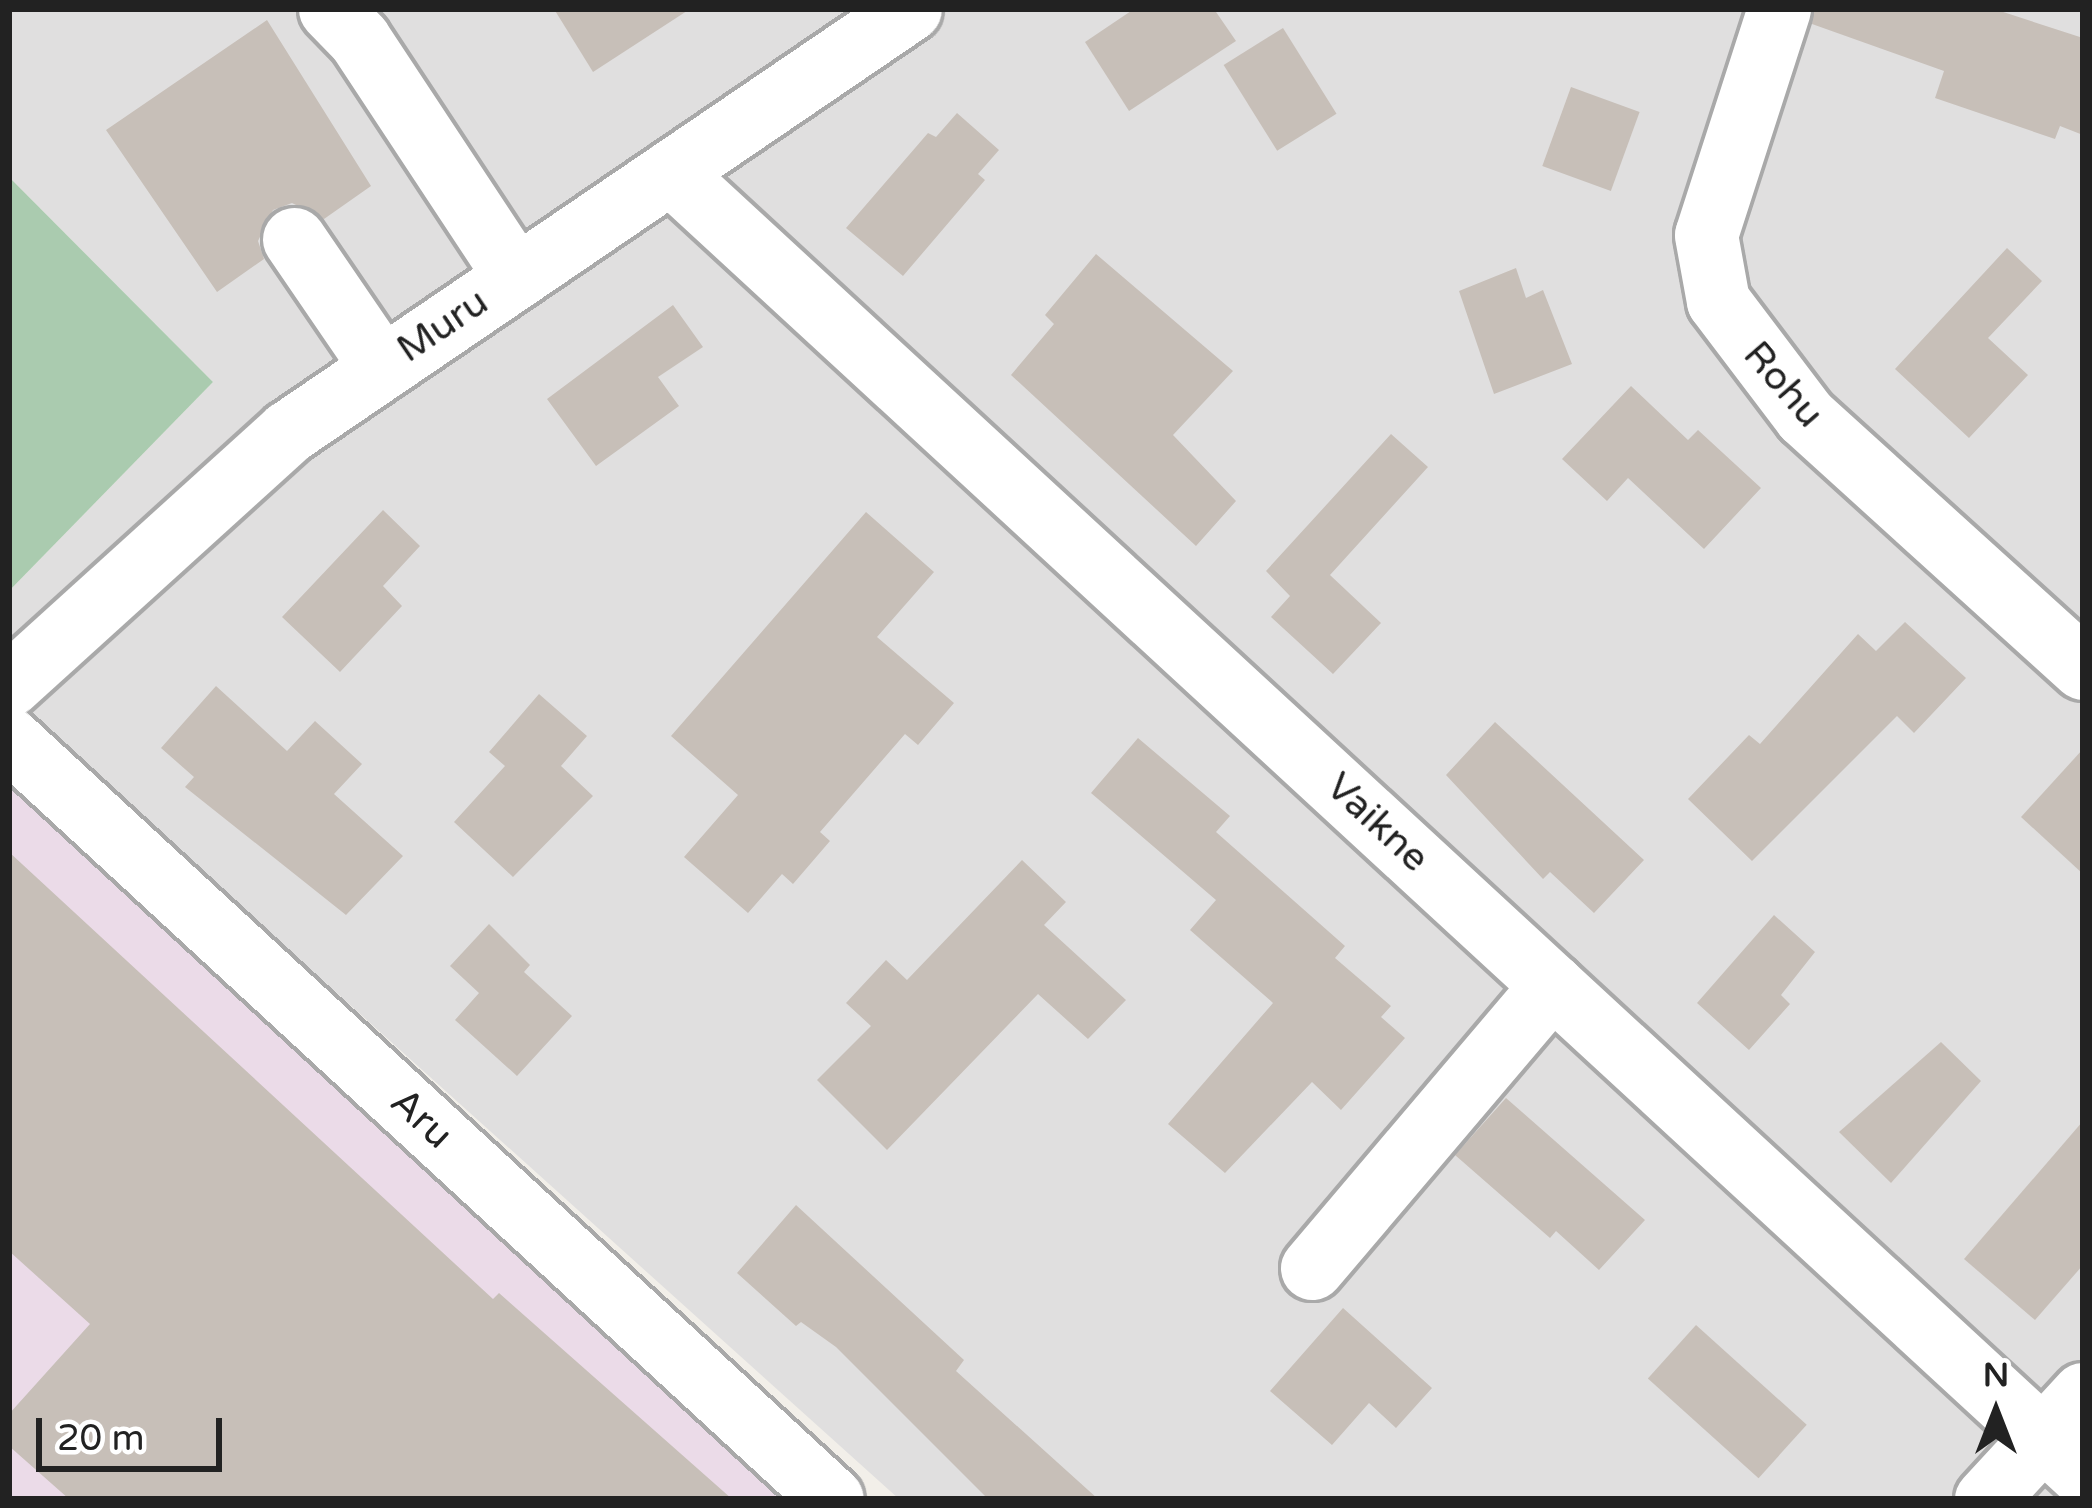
<!DOCTYPE html>
<html>
<head>
<meta charset="utf-8">
<style>
	body { margin:0 }
	#map { position:relative; width:2092px; height:1508px; overflow:hidden; background:#f2efe9; font-family:"Varela Round",sans-serif }
	div>[style] { position:absolute }
	.residential>* { inset:0; background:#e0dfdf }
	.industrial>* { inset:0; background:#ebdbe8 }
	.cemetery>* { inset:0; background:#aacbaf }
	.building>* { inset:0; background:#c7bfb8; transform-origin:0 0 }
	.roads { filter:drop-shadow(3px 0 #a9a9a9) drop-shadow(-3px 0 #a9a9a9) drop-shadow(0 3px #a9a9a9) drop-shadow(0 -3px #a9a9a9) }
	.minor>* { height:63px; margin:-31.5px; padding:0 31.5px; transform-origin:31.5px; border-radius:31.5px; background:#fff }
	span { translate:-50% -50%; white-space:nowrap; text-align:center; line-height:1.15; -webkit-text-stroke:9px #fff; paint-order:stroke }
	.street-label { font-size:39px; color:#222 }
	.frame { position:absolute; inset:0; border:12px solid #222; pointer-events:none }
	.north { position:absolute; left:1936px; top:1352px; width:120px; height:120px; -webkit-text-stroke:9px #fff; paint-order:stroke; rotate:0deg; font-size:33px; font-weight:700; line-height:48px; text-align:center; color:#222 }
	.north::after { content:''; display:block; margin:auto; width:42px; height:54px; background:#222; clip-path:polygon(50% 0,100% 100%,50% 72%,0 100%) }
	.scale { position:absolute; left:36px; top:1418px; width:186px; height:54px; box-sizing:border-box; border:6px solid #222; border-top:0; padding-left:15px; font-size:36px; line-height:42px; white-space:nowrap; color:#222; -webkit-text-stroke:9px #fff; paint-order:stroke }
</style>
</head>
<body>
<div id="map">
	<div class="residential">
		<div style="clip-path:polygon(9px 9px,2083px 9px,2083px 1499px,899px 1499px,9px 698px,9px 591px,213px 382px,9px 177px)"></div>
	</div>
	<div class="industrial">
		<div style="clip-path:polygon(9px 779px,235px 991px,781px 1499px,9px 1499px)"></div>
	</div>
	<div class="cemetery">
		<div style="clip-path:polygon(9px 177px,213px 382px,9px 591px)"></div>
	</div>
	<div class="building">
		<div style="clip-path:polygon(554px 9px,690px 9px,593px 72px)"></div>
		<div style="clip-path:polygon(1134px 9px,1214px 9px,1236px 41px,1129px 111px,1085px 42px)"></div>
		<div style="clip-path:polygon(1814px 9px,1994px 9px,2083px 38px,2083px 135px,2060px 126px,2055px 139px,1935px 98px,1944px 71px,1812px 24px)"></div>
		<div style="clip-path:polygon(267px 20px,371px 186px,324px 219px,292px 203px,273px 210px,258px 241px,264px 259px,217px 292px,106px 130px)"></div>
		<div style="left:1283px;top:28px;width:101px;height:70px;rotate:58deg"></div>
		<div style="left:1571px;top:87px;width:73px;height:84px;rotate:20deg"></div>
		<div style="clip-path:polygon(957px 113px,999px 150px,978px 174px,985px 180px,903px 276px,846px 228px,928px 133px,936px 137px)"></div>
		<div style="clip-path:polygon(2007px 248px,2042px 281px,1988px 338px,2028px 375px,1969px 438px,1895px 369px)"></div>
		<div style="clip-path:polygon(1096px 254px,1233px 371px,1173px 435px,1236px 501px,1196px 546px,1011px 375px,1054px 324px,1045px 315px)"></div>
		<div style="clip-path:polygon(1516px 268px,1526px 298px,1543px 290px,1572px 364px,1494px 394px,1459px 291px)"></div>
		<div style="clip-path:polygon(673px 305px,703px 347px,658px 377px,679px 406px,596px 466px,547px 399px)"></div>
		<div style="clip-path:polygon(1631px 386px,1688px 440px,1698px 430px,1761px 488px,1704px 549px,1628px 478px,1607px 501px,1562px 459px)"></div>
		<div style="clip-path:polygon(1391px 434px,1428px 467px,1330px 575px,1381px 623px,1333px 674px,1271px 617px,1290px 596px,1266px 571px)"></div>
		<div style="clip-path:polygon(383px 510px,420px 546px,383px 586px,402px 606px,340px 672px,282px 617px)"></div>
		<div style="clip-path:polygon(866px 512px,934px 572px,877px 637px,954px 703px,918px 745px,905px 734px,820px 832px,830px 841px,793px 884px,782px 874px,748px 913px,684px 857px,738px 795px,671px 736px)"></div>
		<div style="clip-path:polygon(1905px 622px,1966px 678px,1914px 733px,1897px 716px,1752px 861px,1688px 799px,1749px 735px,1760px 744px,1858px 634px,1876px 651px)"></div>
		<div style="clip-path:polygon(216px 686px,287px 751px,315px 721px,362px 764px,334px 794px,403px 856px,346px 915px,185px 787px,194px 777px,161px 748px)"></div>
		<div style="clip-path:polygon(539px 694px,587px 736px,561px 766px,593px 796px,513px 877px,454px 822px,505px 766px,489px 752px)"></div>
		<div style="clip-path:polygon(1495px 722px,1644px 860px,1594px 913px,1550px 872px,1543px 879px,1446px 775px)"></div>
		<div style="clip-path:polygon(1138px 738px,1230px 816px,1216px 832px,1345px 946px,1335px 958px,1391px 1006px,1381px 1017px,1405px 1038px,1341px 1110px,1312px 1082px,1225px 1173px,1168px 1124px,1273px 1003px,1190px 930px,1216px 900px,1091px 793px)"></div>
		<div style="clip-path:polygon(2083px 749px,2083px 874px,2021px 817px)"></div>
		<div style="clip-path:polygon(9px 852px,493px 1299px,499px 1293px,732px 1499px,69px 1499px,9px 1446px,9px 1414px,90px 1324px,9px 1251px)"></div>
		<div style="clip-path:polygon(1022px 860px,1066px 902px,1044px 925px,1126px 1000px,1088px 1039px,1038px 994px,887px 1150px,817px 1080px,871px 1026px,846px 1003px,886px 960px,907px 980px)"></div>
		<div style="clip-path:polygon(1774px 915px,1815px 952px,1781px 995px,1790px 1004px,1749px 1050px,1697px 1003px)"></div>
		<div style="clip-path:polygon(489px 924px,530px 965px,524px 972px,572px 1016px,517px 1076px,455px 1020px,479px 993px,450px 966px)"></div>
		<div style="clip-path:polygon(1941px 1042px,1981px 1081px,1891px 1183px,1839px 1132px)"></div>
		<div style="clip-path:polygon(1506px 1098px,1645px 1220px,1599px 1270px,1556px 1231px,1550px 1238px,1455px 1155px)"></div>
		<div style="clip-path:polygon(2083px 1121px,2083px 1265px,2035px 1320px,1964px 1259px)"></div>
		<div style="clip-path:polygon(796px 1205px,964px 1360px,956px 1371px,1098px 1499px,988px 1499px,836px 1347px,801px 1322px,796px 1326px,737px 1273px)"></div>
		<div style="clip-path:polygon(1343px 1308px,1432px 1388px,1396px 1428px,1369px 1403px,1332px 1445px,1270px 1391px)"></div>
		<div style="left:1696px;top:1325px;width:149px;height:72px;rotate:42deg"></div>
	</div>
	<div class="roads">
		<div class="minor">
			<div style="left:330px;top:9px;width:42px;rotate:46deg"></div>
			<div style="left:359px;top:39px;width:285px;rotate:56.6deg"></div>
			<div style="left:1779px;top:9px;width:237px;rotate:107.9deg"></div>
			<div style="left:1706px;top:235px;width:67px;rotate:79.7deg"></div>
			<div style="left:1718px;top:301px;width:144px;rotate:52.9deg"></div>
			<div style="left:1805px;top:416px;width:375px;rotate:42.2deg"></div>
			<div style="left:670px;top:172px;width:1922px;rotate:42.68deg"></div>
			<div style="left:294px;top:239px;width:156px;rotate:55.7deg"></div>
			<div style="left:9px;top:685px;width:377px;rotate:-42.2deg"></div>
			<div style="left:288px;top:432px;width:752px;rotate:-34.22deg"></div>
			<div style="left:9px;top:739px;width:1120px;rotate:42.72deg"></div>
			<div style="left:1312px;top:1268px;width:371px;rotate:-49.7deg"></div>
			<div style="left:1986px;top:1499px;width:143px;rotate:-47.3deg"></div>
		</div>
	</div>
	<div class="street-label">
		<span style="left:443px;top:326px;rotate:-34deg">Muru</span>
		<span style="left:1783px;top:385px;rotate:49deg">Rohu</span>
		<span style="left:1377px;top:823px;rotate:43deg">Vaikne</span>
		<span style="left:421px;top:1119px;rotate:43deg">Aru</span>
	</div>
	<div class="frame"></div>
	<div class="north">N</div>
	<div class="scale">20 m</div>
</div>
</body>
</html>
